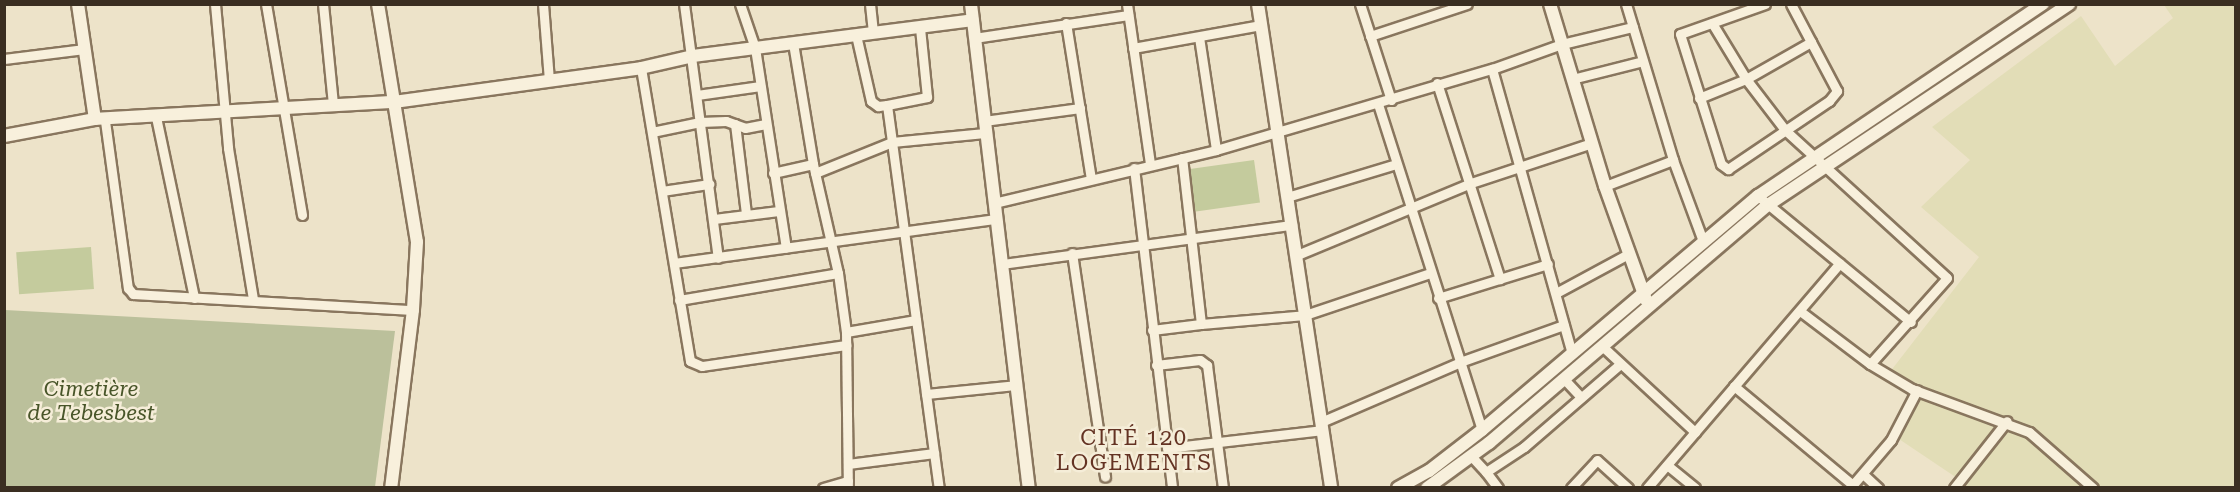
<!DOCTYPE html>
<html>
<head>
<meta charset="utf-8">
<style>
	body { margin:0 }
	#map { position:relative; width:2240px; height:492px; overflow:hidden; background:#ede3c9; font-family:"Roboto Serif",serif }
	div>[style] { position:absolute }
	.farmland>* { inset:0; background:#e2ddb7 }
	.green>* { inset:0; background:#c4cb9d; transform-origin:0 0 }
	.cemetery>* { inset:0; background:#bbc09b }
	.roads { filter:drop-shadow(2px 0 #89765e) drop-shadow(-2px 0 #89765e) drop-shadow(0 2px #89765e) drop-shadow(0 -2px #89765e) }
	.street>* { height:9px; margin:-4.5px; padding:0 4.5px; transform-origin:4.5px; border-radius:4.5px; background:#f8f0dc }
	.secondary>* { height:12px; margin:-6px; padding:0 6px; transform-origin:6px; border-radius:6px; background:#f8f0dc }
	span { translate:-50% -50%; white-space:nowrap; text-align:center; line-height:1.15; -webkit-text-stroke:5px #f5edd8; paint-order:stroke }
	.park-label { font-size:21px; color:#485529; font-style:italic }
	.neighbourhood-label { font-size:22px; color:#643323; letter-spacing:1.5px }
	.frame { position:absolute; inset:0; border:6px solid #3a2e21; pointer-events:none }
</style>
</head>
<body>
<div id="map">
	<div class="farmland">
		<div style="clip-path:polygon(2164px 5px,2235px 5px,2235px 487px,1951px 487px,1957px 478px,1890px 433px,1909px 392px,1886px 377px,1979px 257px,1921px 207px,1970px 160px,1932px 127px,2081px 16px,2115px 66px,2173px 18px)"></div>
	</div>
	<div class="green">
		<div style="left:1254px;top:160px;width:43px;height:70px;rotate:82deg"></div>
		<div style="left:91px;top:247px;width:42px;height:75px;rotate:86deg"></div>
	</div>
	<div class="cemetery">
		<div style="clip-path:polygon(5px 310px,395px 331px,375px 487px,5px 487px)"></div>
	</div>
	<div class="roads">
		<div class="street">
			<div style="left:215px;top:4px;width:145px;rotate:84.8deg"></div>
			<div style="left:228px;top:148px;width:153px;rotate:80.6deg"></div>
			<div style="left:266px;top:4px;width:214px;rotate:80.3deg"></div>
			<div style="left:323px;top:4px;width:101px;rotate:84.3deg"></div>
			<div style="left:543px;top:4px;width:76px;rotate:85.5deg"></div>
			<div style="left:684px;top:4px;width:256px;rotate:82.4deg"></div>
			<div style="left:740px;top:4px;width:46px;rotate:71.2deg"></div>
			<div style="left:755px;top:48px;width:202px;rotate:81.2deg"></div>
			<div style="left:870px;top:4px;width:29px;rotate:84deg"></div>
			<div style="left:1127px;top:4px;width:162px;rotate:81.8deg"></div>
			<div style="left:1360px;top:4px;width:101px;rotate:72.1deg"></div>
			<div style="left:1626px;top:4px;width:163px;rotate:73.2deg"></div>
			<div style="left:1673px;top:160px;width:86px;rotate:69.7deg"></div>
			<div style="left:1765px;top:4px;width:90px;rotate:160.6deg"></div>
			<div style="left:1680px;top:34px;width:136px;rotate:72.5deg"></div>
			<div style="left:1721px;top:164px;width:9px;rotate:36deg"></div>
			<div style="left:1728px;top:169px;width:122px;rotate:-34deg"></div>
			<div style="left:1829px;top:101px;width:13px;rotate:-51deg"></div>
			<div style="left:1837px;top:91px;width:98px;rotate:-117.9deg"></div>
			<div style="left:1066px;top:23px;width:158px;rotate:80.9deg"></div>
			<div style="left:1712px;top:23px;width:66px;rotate:58.7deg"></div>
			<div style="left:1746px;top:79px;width:64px;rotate:52.6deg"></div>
			<div style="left:1785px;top:130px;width:219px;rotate:42.4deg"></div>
			<div style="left:1947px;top:278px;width:115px;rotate:131.8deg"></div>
			<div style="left:856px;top:35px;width:68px;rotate:77.2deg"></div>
			<div style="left:871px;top:101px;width:9px;rotate:36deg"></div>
			<div style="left:878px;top:106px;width:9px;rotate:-6deg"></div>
			<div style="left:887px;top:105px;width:387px;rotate:82.3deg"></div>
			<div style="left:1370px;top:36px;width:102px;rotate:-18.3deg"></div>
			<div style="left:1199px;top:37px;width:114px;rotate:81.4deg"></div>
			<div style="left:974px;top:38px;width:156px;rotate:-8.5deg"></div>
			<div style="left:793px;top:43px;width:123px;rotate:80.6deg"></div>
			<div style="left:813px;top:164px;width:112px;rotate:77.1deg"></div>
			<div style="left:838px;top:273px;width:60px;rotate:82.3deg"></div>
			<div style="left:846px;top:332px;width:156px;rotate:89.3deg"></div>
			<div style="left:1133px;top:48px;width:130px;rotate:-10.2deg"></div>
			<div style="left:4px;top:59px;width:81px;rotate:-7.1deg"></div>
			<div style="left:641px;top:68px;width:297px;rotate:80.5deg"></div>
			<div style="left:690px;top:361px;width:13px;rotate:23deg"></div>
			<div style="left:702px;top:366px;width:146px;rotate:-8.3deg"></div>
			<div style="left:1492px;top:69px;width:296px;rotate:74.3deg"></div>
			<div style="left:1572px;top:79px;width:73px;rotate:-14.2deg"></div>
			<div style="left:1437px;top:83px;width:206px;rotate:72.2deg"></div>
			<div style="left:697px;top:95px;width:64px;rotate:-8.1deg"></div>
			<div style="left:1699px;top:98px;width:51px;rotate:-22deg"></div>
			<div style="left:1746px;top:79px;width:75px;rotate:-29.6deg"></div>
			<div style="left:1378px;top:104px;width:342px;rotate:72.3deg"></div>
			<div style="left:887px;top:105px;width:41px;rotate:-11.3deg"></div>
			<div style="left:927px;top:97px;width:69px;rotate:-95.8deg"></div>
			<div style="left:156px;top:117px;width:185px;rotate:78.1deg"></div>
			<div style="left:105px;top:121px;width:169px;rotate:82.2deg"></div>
			<div style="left:128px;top:288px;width:8px;rotate:50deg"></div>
			<div style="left:133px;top:294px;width:280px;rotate:3.3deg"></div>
			<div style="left:984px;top:121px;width:97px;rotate:-7.7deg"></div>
			<div style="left:735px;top:124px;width:91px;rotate:83deg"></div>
			<div style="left:652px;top:132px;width:49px;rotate:-11.8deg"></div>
			<div style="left:700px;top:122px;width:26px;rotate:-2deg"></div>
			<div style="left:726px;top:121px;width:20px;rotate:20deg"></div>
			<div style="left:745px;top:128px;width:21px;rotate:-11deg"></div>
			<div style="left:1134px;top:168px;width:322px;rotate:83.2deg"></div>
			<div style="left:773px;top:173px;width:41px;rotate:-12.7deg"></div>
			<div style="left:815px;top:173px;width:83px;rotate:-21.9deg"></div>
			<div style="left:892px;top:142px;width:93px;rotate:-5.5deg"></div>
			<div style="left:1605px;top:186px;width:73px;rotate:-20.9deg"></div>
			<div style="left:662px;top:191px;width:48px;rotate:-8.5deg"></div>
			<div style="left:1758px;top:196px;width:198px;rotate:39.5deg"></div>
			<div style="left:1287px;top:197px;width:114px;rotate:-16.8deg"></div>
			<div style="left:994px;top:203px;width:228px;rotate:-13.4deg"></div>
			<div style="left:1216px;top:150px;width:288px;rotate:-16.4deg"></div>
			<div style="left:1492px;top:69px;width:74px;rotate:-19.7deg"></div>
			<div style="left:1562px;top:44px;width:73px;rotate:-13.5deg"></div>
			<div style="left:714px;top:219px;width:65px;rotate:-7deg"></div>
			<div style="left:1072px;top:253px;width:226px;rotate:81.6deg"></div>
			<div style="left:1297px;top:255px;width:188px;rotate:-22.5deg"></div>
			<div style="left:1471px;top:183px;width:127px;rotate:-18.3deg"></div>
			<div style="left:674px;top:263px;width:325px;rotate:-7.8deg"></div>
			<div style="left:1002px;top:264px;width:293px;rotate:-7.7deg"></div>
			<div style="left:1556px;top:293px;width:82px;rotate:-28.4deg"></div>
			<div style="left:1438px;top:298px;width:115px;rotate:-17.2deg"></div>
			<div style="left:679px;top:300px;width:161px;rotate:-9.6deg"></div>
			<div style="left:1800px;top:311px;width:88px;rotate:37.1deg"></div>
			<div style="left:1870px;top:364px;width:49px;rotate:30.8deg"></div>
			<div style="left:1912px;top:389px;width:125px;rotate:20.2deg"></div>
			<div style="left:2029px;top:432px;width:85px;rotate:41.2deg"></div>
			<div style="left:1201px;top:324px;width:104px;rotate:-4.9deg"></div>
			<div style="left:1305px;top:315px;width:132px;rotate:-18.6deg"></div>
			<div style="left:1152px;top:330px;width:49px;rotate:-7deg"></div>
			<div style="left:1201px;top:324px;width:167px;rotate:-96.5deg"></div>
			<div style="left:846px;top:332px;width:71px;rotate:-9.7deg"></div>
			<div style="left:1602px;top:346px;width:127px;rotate:42.8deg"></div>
			<div style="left:1156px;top:365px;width:44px;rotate:-6.5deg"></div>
			<div style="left:1200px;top:360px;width:9px;rotate:36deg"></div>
			<div style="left:1207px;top:365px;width:124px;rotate:82.6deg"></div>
			<div style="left:1564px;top:379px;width:25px;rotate:47deg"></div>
			<div style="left:1734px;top:386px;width:155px;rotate:39.8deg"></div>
			<div style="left:926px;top:394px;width:90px;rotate:-5.7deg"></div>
			<div style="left:1321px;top:422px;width:151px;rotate:-23.3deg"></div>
			<div style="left:1460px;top:362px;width:110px;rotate:-19.6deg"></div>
			<div style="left:1167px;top:448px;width:157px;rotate:-6.6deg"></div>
			<div style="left:1472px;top:457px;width:21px;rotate:47deg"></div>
			<div style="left:1486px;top:472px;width:45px;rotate:-33.3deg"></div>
			<div style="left:1524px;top:447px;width:127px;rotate:-40.8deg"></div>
			<div style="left:848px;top:464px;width:87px;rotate:-7.3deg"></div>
			<div style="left:1667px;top:465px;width:36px;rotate:39deg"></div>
			<div style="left:1486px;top:472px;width:20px;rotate:53deg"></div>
			<div style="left:1863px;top:474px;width:21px;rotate:43deg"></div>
			<div style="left:823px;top:488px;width:26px;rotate:-16deg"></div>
			<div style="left:1571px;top:488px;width:38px;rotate:-47deg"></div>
			<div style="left:1597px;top:460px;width:42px;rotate:42.1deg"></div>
			<div style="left:1647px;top:488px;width:296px;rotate:-49.4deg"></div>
			<div style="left:1850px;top:488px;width:63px;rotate:-49.5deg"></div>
			<div style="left:1891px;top:440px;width:56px;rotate:-62.5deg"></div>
			<div style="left:1954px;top:488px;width:85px;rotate:-51.7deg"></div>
		</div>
		<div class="secondary">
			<div style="left:78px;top:4px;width:116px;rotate:81.6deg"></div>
			<div style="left:378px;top:4px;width:241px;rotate:80.7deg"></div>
			<div style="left:417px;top:242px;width:68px;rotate:93.4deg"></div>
			<div style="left:413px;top:310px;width:179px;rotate:97deg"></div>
			<div style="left:971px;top:4px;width:487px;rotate:83.2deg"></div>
			<div style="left:1258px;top:4px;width:489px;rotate:81.4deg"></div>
			<div style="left:1550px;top:4px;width:190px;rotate:73.2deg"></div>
			<div style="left:1605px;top:186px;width:121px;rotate:70.2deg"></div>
			<div style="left:4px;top:136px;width:93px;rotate:-10.6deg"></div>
			<div style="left:95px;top:119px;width:299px;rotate:-3.3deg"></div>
			<div style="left:394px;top:102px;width:249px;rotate:-7.8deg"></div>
			<div style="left:641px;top:68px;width:53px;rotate:-13deg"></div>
			<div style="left:693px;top:56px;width:282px;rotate:-7.3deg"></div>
			<div style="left:1398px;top:488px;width:35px;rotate:-29deg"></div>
			<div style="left:1429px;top:471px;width:67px;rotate:-37.7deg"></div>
			<div style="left:1482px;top:430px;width:362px;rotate:-40.3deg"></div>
			<div style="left:1758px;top:196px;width:344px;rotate:-34deg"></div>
			<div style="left:1427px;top:488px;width:77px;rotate:-36deg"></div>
			<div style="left:1489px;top:443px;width:367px;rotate:-40.5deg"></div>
			<div style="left:1768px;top:205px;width:362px;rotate:-33.7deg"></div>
		</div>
	</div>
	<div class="park-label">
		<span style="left:91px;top:401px">Cimetière<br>de Tebesbest</span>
	</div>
	<div class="neighbourhood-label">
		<span style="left:1134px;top:450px">CITÉ 120<br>LOGEMENTS</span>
	</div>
	<div class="frame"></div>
</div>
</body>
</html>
